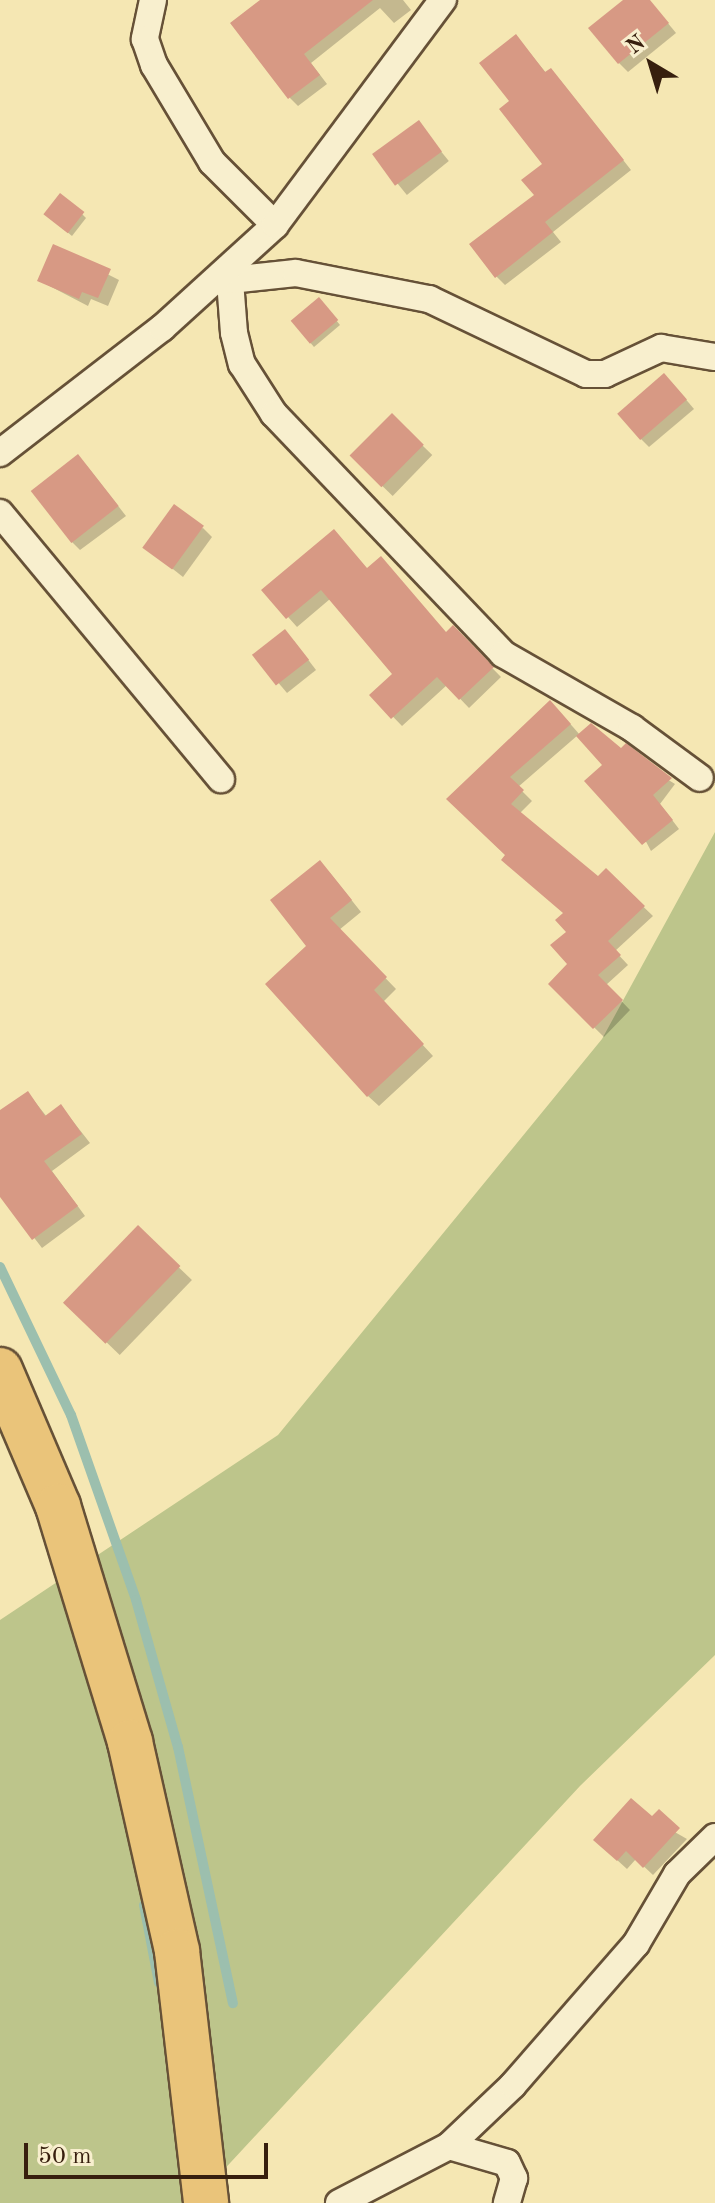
<!DOCTYPE html>
<html>
<head>
<meta charset="utf-8">
<style>
	body { margin:0 }
	#map { position:relative; width:715px; height:2203px; overflow:hidden; background:#f5e7b3; font-family:"Old Standard TT",serif }
	div>[style] { position:absolute }
	.green>* { inset:0; background:#bdc58b }
	.shadow>* { inset:0; background:#0003; transform-origin:0 0 }
	.stream>* { height:10px; margin:-5px; padding:0 5px; transform-origin:5px; border-radius:5px; background:#9cbfae }
	.building>* { inset:0; background:#d79984; transform-origin:0 0 }
	.roads { filter:drop-shadow(2px 0 #665137) drop-shadow(-2px 0 #665137) drop-shadow(0 2px #665137) drop-shadow(0 -2px #665137) }
	.street>* { height:26px; margin:-13px; padding:0 13px; transform-origin:13px; border-radius:13px; background:#f8efce }
	.highway>* { height:44px; margin:-22px; padding:0 22px; transform-origin:22px; border-radius:22px; background:#eac47a }
	span { translate:-50% -50%; white-space:nowrap; text-align:center; line-height:1.15; -webkit-text-stroke:8px #f8efce; paint-order:stroke }
	.north { position:absolute; left:611px; top:24px; width:80px; height:80px; -webkit-text-stroke:6px #f8efce; paint-order:stroke; rotate:322deg; font-size:22px; font-weight:700; line-height:32px; text-align:center; color:#371f0e }
	.north::after { content:''; display:block; margin:auto; width:28px; height:36px; background:#371f0e; clip-path:polygon(50% 0,100% 100%,50% 72%,0 100%) }
	.scale { position:absolute; left:24px; top:2143px; width:244px; height:36px; box-sizing:border-box; border:4px solid #371f0e; border-top:0; padding-left:10px; font-size:24px; line-height:28px; white-space:nowrap; color:#371f0e; -webkit-text-stroke:6px #f8efce; paint-order:stroke }
</style>
</head>
<body>
<div id="map">
	<div class="green">
		<div style="clip-path:polygon(715px 832px,715px 1655px,580px 1786px,193px 2203px,0 2203px,0 1620px,278px 1435px,602px 1039px)"></div>
	</div>
	<div class="shadow">
		<div style="clip-path:polygon(264px 0,403px 0,411px 10px,394px 23px,380px 8px,311px 63px,327px 84px,298px 106px,290px 98px)"></div>
		<div style="clip-path:polygon(626px 0,649px 0,676px 33px,628px 72px,619px 63px)"></div>
		<div style="clip-path:polygon(516px 36px,547px 74px,560px 80px,631px 170px,553px 232px,561px 242px,505px 285px,496px 276px,536px 195px,545px 164px,511px 102px)"></div>
		<div style="left:418px;top:123px;width:49px;height:54px;rotate:51deg"></div>
		<div style="clip-path:polygon(82px 214px,86px 218px,72px 236px,50px 218px)"></div>
		<div style="clip-path:polygon(54px 247px,119px 280px,108px 306px,91px 299px,88px 306px,40px 281px)"></div>
		<div style="clip-path:polygon(323px 304px,340px 325px,314px 347px,292px 321px)"></div>
		<div style="clip-path:polygon(673px 384px,694px 409px,649px 447px,640px 438px)"></div>
		<div style="left:392px;top:416px;width:56px;height:57px;rotate:44deg"></div>
		<div style="clip-path:polygon(87px 466px,126px 516px,80px 550px,71px 541px)"></div>
		<div style="clip-path:polygon(203px 528px,212px 537px,183px 577px,145px 547px)"></div>
		<div style="clip-path:polygon(367px 570px,446px 634px,453px 628px,501px 677px,469px 708px,447px 685px,402px 726px,372px 695px,394px 674px,330px 599px,297px 627px,264px 590px)"></div>
		<div style="clip-path:polygon(294px 641px,316px 670px,287px 693px,255px 655px)"></div>
		<div style="clip-path:polygon(559px 711px,580px 735px,621px 751px,675px 784px,660px 804px,679px 829px,651px 851px,605px 765px,578px 735px,518px 787px,532px 801px,520px 813px,598px 879px,606px 871px,653px 916px,615px 951px,628px 965px,606px 985px,630px 1010px,604px 1037px,550px 984px,570px 964px,565px 914px,449px 799px)"></div>
		<div style="clip-path:polygon(330px 873px,361px 912px,339px 930px,396px 989px,383px 1002px,433px 1056px,379px 1106px,368px 1096px,309px 946px)"></div>
		<div style="clip-path:polygon(28px 1093px,47px 1117px,61px 1106px,90px 1143px,52px 1171px,85px 1216px,42px 1248px,2px 1196px,0 1183px,0 1112px)"></div>
		<div style="left:138px;top:1228px;width:75px;height:104px;rotate:44deg"></div>
		<div style="clip-path:polygon(652px 1819px,687px 1839px,653px 1875px,636px 1859px,627px 1869px,605px 1849px)"></div>
	</div>
	<div class="stream">
		<div style="left:0;top:1267px;width:164px;rotate:64.4deg"></div>
		<div style="left:71px;top:1415px;width:196px;rotate:70.6deg"></div>
		<div style="left:136px;top:1600px;width:153px;rotate:74.1deg"></div>
		<div style="left:178px;top:1747px;width:262px;rotate:77.9deg"></div>
		<div style="left:144px;top:1905px;width:79px;rotate:79.1deg"></div>
	</div>
	<div class="building">
		<div style="clip-path:polygon(260px 0,373px 0,304px 54px,320px 75px,288px 99px,230px 23px)"></div>
		<div style="clip-path:polygon(623px 0,650px 0,669px 23px,618px 64px,588px 28px)"></div>
		<div style="clip-path:polygon(516px 34px,545px 72px,551px 68px,624px 160px,545px 222px,553px 232px,495px 278px,469px 244px,534px 195px,521px 180px,542px 164px,499px 109px,509px 101px,479px 63px)"></div>
		<div style="left:419px;top:120px;width:39px;height:58px;rotate:54deg"></div>
		<div style="left:60px;top:193px;width:31px;height:27px;rotate:38deg"></div>
		<div style="clip-path:polygon(53px 244px,111px 269px,98px 298px,82px 292px,79px 299px,37px 281px)"></div>
		<div style="left:319px;top:297px;width:30px;height:37px;rotate:50deg"></div>
		<div style="left:664px;top:373px;width:35px;height:62px;rotate:49deg"></div>
		<div style="left:392px;top:413px;width:45px;height:60px;rotate:45deg"></div>
		<div style="left:78px;top:454px;width:66px;height:60px;rotate:52deg"></div>
		<div style="left:174px;top:504px;width:37px;height:54px;rotate:36deg"></div>
		<div style="clip-path:polygon(334px 529px,367px 568px,381px 556px,446px 632px,453px 625px,494px 667px,459px 700px,437px 677px,391px 719px,369px 695px,392px 674px,321px 590px,286px 619px,261px 590px)"></div>
		<div style="left:285px;top:629px;width:39px;height:42px;rotate:52deg"></div>
		<div style="clip-path:polygon(550px 700px,571px 724px,510px 777px,524px 790px,511px 804px,598px 876px,606px 868px,645px 906px,608px 941px,621px 955px,598px 975px,623px 1000px,593px 1029px,548px 984px,567px 964px,550px 945px,566px 932px,555px 920px,563px 913px,501px 860px,505px 855px,446px 799px)"></div>
		<div style="clip-path:polygon(591px 723px,621px 748px,626px 743px,672px 778px,653px 795px,673px 820px,642px 845px,584px 781px,602px 765px,576px 736px)"></div>
		<div style="clip-path:polygon(320px 860px,352px 900px,330px 918px,387px 977px,374px 990px,424px 1044px,367px 1097px,265px 984px,306px 946px,270px 900px)"></div>
		<div style="clip-path:polygon(28px 1091px,45px 1116px,61px 1104px,82px 1134px,44px 1161px,78px 1206px,32px 1240px,0 1197px,0 1110px)"></div>
		<div style="left:138px;top:1225px;width:59px;height:108px;rotate:44deg"></div>
		<div style="clip-path:polygon(631px 1798px,652px 1816px,659px 1809px,680px 1828px,643px 1868px,626px 1851px,617px 1861px,593px 1840px)"></div>
	</div>
	<div class="roads">
		<div class="street">
			<div style="left:153px;top:0;width:40px;rotate:102deg"></div>
			<div style="left:145px;top:39px;width:28px;rotate:71deg"></div>
			<div style="left:154px;top:65px;width:113px;rotate:59.1deg"></div>
			<div style="left:212px;top:162px;width:89px;rotate:45deg"></div>
			<div style="left:229px;top:268px;width:65px;rotate:85.6deg"></div>
			<div style="left:234px;top:333px;width:32px;rotate:76deg"></div>
			<div style="left:242px;top:364px;width:59px;rotate:57.4deg"></div>
			<div style="left:274px;top:414px;width:332px;rotate:46.3deg"></div>
			<div style="left:503px;top:654px;width:149px;rotate:29.8deg"></div>
			<div style="left:632px;top:728px;width:84px;rotate:36.3deg"></div>
			<div style="left:230px;top:280px;width:66px;rotate:-6.1deg"></div>
			<div style="left:296px;top:273px;width:136px;rotate:11.1deg"></div>
			<div style="left:429px;top:299px;width:174px;rotate:25.5deg"></div>
			<div style="left:586px;top:374px;width:19px"></div>
			<div style="left:605px;top:374px;width:62px;rotate:-24.9deg"></div>
			<div style="left:661px;top:348px;width:55px;rotate:9.5deg"></div>
			<div style="left:0;top:453px;width:205px;rotate:-37.7deg"></div>
			<div style="left:162px;top:328px;width:153px;rotate:-42.3deg"></div>
			<div style="left:275px;top:225px;width:281px;rotate:-53.3deg"></div>
			<div style="left:0;top:513px;width:346px;rotate:50.3deg"></div>
			<div style="left:449px;top:2146px;width:60px;rotate:16.3deg"></div>
			<div style="left:507px;top:2163px;width:17px;rotate:65deg"></div>
			<div style="left:514px;top:2178px;width:26px;rotate:106deg"></div>
			<div style="left:339px;top:2203px;width:124px;rotate:-27.4deg"></div>
			<div style="left:449px;top:2146px;width:88px;rotate:-43.6deg"></div>
			<div style="left:513px;top:2085px;width:187px;rotate:-48.9deg"></div>
			<div style="left:636px;top:1944px;width:81px;rotate:-59.6deg"></div>
			<div style="left:677px;top:1874px;width:53px;rotate:-44.2deg"></div>
		</div>
		<div class="highway">
			<div style="left:0;top:1370px;width:148px;rotate:66.9deg"></div>
			<div style="left:58px;top:1506px;width:247px;rotate:73deg"></div>
			<div style="left:130px;top:1742px;width:214px;rotate:77.3deg"></div>
			<div style="left:177px;top:1951px;width:254px;rotate:83.4deg"></div>
		</div>
	</div>
	<div class="north">N</div>
	<div class="scale">50 m</div>
</div>
</body>
</html>
